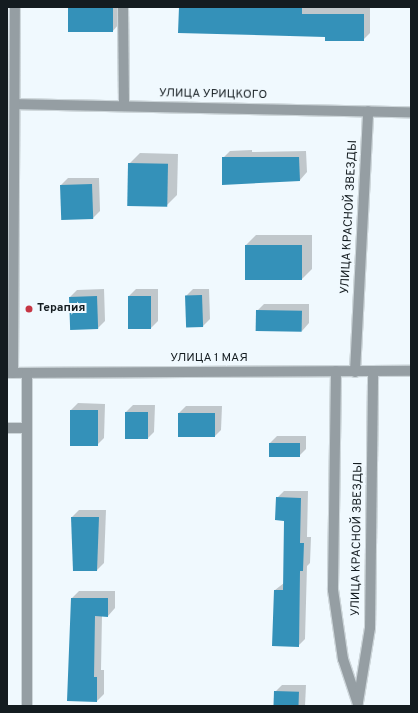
<!DOCTYPE html>
<html>
<head>
<meta charset="utf-8">
<style>
	body { margin:0 }
	#map { position:relative; width:418px; height:713px; overflow:hidden; background:#f0f9fe; font-family:Overpass,sans-serif }
	div>[style] { position:absolute }
	.shadow>* { inset:0; background:#0003 }
	.building>* { inset:0; background:#3491b9; transform-origin:0 0 }
	.roads { filter:drop-shadow(1px 0 #cdd6da) drop-shadow(-1px 0 #cdd6da) drop-shadow(0 1px #cdd6da) drop-shadow(0 -1px #cdd6da) }
	.minor>* { height:10px; margin:-5px; padding:0 5px; transform-origin:5px; border-radius:5px; background:#959ea3 }
	.dots>* { width:11px; height:11px; translate:-50% -50%; box-sizing:border-box; border:2px solid #f0f9fe; border-radius:50% }
	span { translate:-50% -50%; white-space:nowrap; text-align:center; line-height:1.15; -webkit-text-stroke:4px #f0f9fe; paint-order:stroke }
	.street-label { font-size:12px; color:#141c20 }
	.poi-label { font-size:12px; color:#141c20; font-weight:700 }
	.left { translate:0 -50%; text-align:left }
	.frame { position:absolute; inset:0; border:8px solid #141c20; pointer-events:none }
</style>
</head>
<body>
<div id="map">
	<div class="shadow">
		<div style="clip-path:polygon(69px 7px,120px 7px,119px 24px,112px 32px)"></div>
		<div style="clip-path:polygon(180px 7px,370px 8px,370px 33px,363px 40px,326px 36px)"></div>
		<div style="clip-path:polygon(252px 150px,252px 152px,306px 151px,307px 172px,300px 180px,223px 158px,230px 151px)"></div>
		<div style="clip-path:polygon(140px 153px,178px 154px,177px 195px,167px 205px,129px 164px)"></div>
		<div style="clip-path:polygon(68px 178px,99px 178px,100px 211px,93px 218px,61px 185px)"></div>
		<div style="clip-path:polygon(256px 235px,312px 235px,312px 269px,302px 279px,246px 245px)"></div>
		<div style="clip-path:polygon(104px 289px,105px 321px,98px 328px,72px 329px,70px 297px,77px 290px)"></div>
		<div style="clip-path:polygon(136px 289px,158px 289px,158px 321px,151px 328px,129px 296px)"></div>
		<div style="clip-path:polygon(193px 289px,209px 289px,210px 319px,203px 326px,187px 326px,186px 296px)"></div>
		<div style="clip-path:polygon(264px 304px,309px 304px,309px 323px,302px 331px,257px 311px)"></div>
		<div style="clip-path:polygon(78px 403px,105px 404px,104px 438px,97px 445px,71px 410px)"></div>
		<div style="clip-path:polygon(133px 405px,155px 405px,154px 432px,147px 439px,126px 412px)"></div>
		<div style="clip-path:polygon(186px 406px,222px 406px,221px 430px,214px 437px,179px 413px)"></div>
		<div style="clip-path:polygon(411px 414px,411px 440px,410px 440px)"></div>
		<div style="clip-path:polygon(277px 436px,306px 436px,306px 449px,299px 456px,270px 456px,270px 443px)"></div>
		<div style="clip-path:polygon(284px 491px,308px 491px,307px 537px,311px 537px,310px 563px,307px 566px,305px 639px,298px 646px,275px 590px,284px 583px,285px 520px,277px 498px)"></div>
		<div style="clip-path:polygon(79px 510px,106px 510px,104px 563px,97px 570px,72px 517px)"></div>
		<div style="clip-path:polygon(79px 591px,115px 591px,115px 608px,108px 616px,102px 615px,101px 670px,104px 670px,104px 694px,97px 701px,68px 700px,72px 598px)"></div>
		<div style="clip-path:polygon(282px 685px,306px 685px,305px 706px,276px 706px,275px 692px)"></div>
	</div>
	<div class="building">
		<div style="left:68px;top:7px;width:45px;height:25px"></div>
		<div style="clip-path:polygon(179px 7px,302px 7px,302px 14px,364px 14px,364px 41px,325px 41px,325px 37px,178px 33px)"></div>
		<div style="clip-path:polygon(222px 157px,299px 157px,300px 181px,222px 185px)"></div>
		<div style="left:128px;top:163px;width:40px;height:43px;rotate:1deg"></div>
		<div style="left:92px;top:184px;width:35px;height:32px;rotate:88deg"></div>
		<div style="left:245px;top:245px;width:57px;height:35px"></div>
		<div style="left:202px;top:295px;width:32px;height:17px;rotate:88deg"></div>
		<div style="left:97px;top:296px;width:33px;height:28px;rotate:88deg"></div>
		<div style="left:128px;top:296px;width:23px;height:33px"></div>
		<div style="left:256px;top:310px;width:46px;height:21px;rotate:1deg"></div>
		<div style="left:70px;top:410px;width:28px;height:36px"></div>
		<div style="left:125px;top:412px;width:23px;height:27px"></div>
		<div style="left:178px;top:413px;width:37px;height:24px"></div>
		<div style="left:269px;top:443px;width:31px;height:14px"></div>
		<div style="clip-path:polygon(276px 497px,301px 498px,300px 543px,304px 543px,303px 571px,300px 571px,299px 647px,272px 646px,274px 590px,283px 590px,284px 521px,275px 520px)"></div>
		<div style="clip-path:polygon(71px 517px,99px 517px,97px 571px,73px 571px)"></div>
		<div style="clip-path:polygon(71px 598px,108px 598px,108px 617px,95px 616px,94px 677px,97px 677px,97px 702px,67px 701px)"></div>
		<div style="left:274px;top:691px;width:25px;height:15px;rotate:2deg"></div>
	</div>
	<div class="roads">
		<div class="minor">
			<div style="left:123px;top:7px;width:99px;rotate:89.4deg"></div>
			<div style="left:15px;top:104px;width:396px;rotate:1.2deg"></div>
			<div style="left:336px;top:371px;width:219px;rotate:90.8deg"></div>
			<div style="left:333px;top:590px;width:70px;rotate:81.8deg"></div>
			<div style="left:343px;top:659px;width:47px;rotate:71.6deg"></div>
			<div style="left:355px;top:372px;width:261px;rotate:-87.1deg"></div>
			<div style="left:7px;top:373px;width:404px;rotate:-0.3deg"></div>
			<div style="left:13px;top:373px;width:366px;rotate:-89.7deg"></div>
			<div style="left:7px;top:428px;width:20px"></div>
			<div style="left:358px;top:702px;width:75px;rotate:-80.8deg"></div>
			<div style="left:370px;top:628px;width:256px;rotate:-89.3deg"></div>
			<div style="left:27px;top:706px;width:333px;rotate:-90deg"></div>
		</div>
	</div>
	<div class="dots">
		<div style="left:29px;top:309px;background:#c63644"></div>
	</div>
	<div class="street-label">
		<span style="left:213px;top:95px;rotate:1deg">УЛИЦА УРИЦКОГО</span>
		<span style="left:350px;top:217px;rotate:-87deg">УЛИЦА КРАСНОЙ ЗВЕЗДЫ</span>
		<span style="left:209px;top:359px">УЛИЦА 1 МАЯ</span>
		<span style="left:358px;top:539px;rotate:-89deg">УЛИЦА КРАСНОЙ ЗВЕЗДЫ</span>
	</div>
	<div class="poi-label">
		<span class="left" style="left:37px;top:309px">Терапия</span>
	</div>
	<div class="frame"></div>
</div>
</body>
</html>
